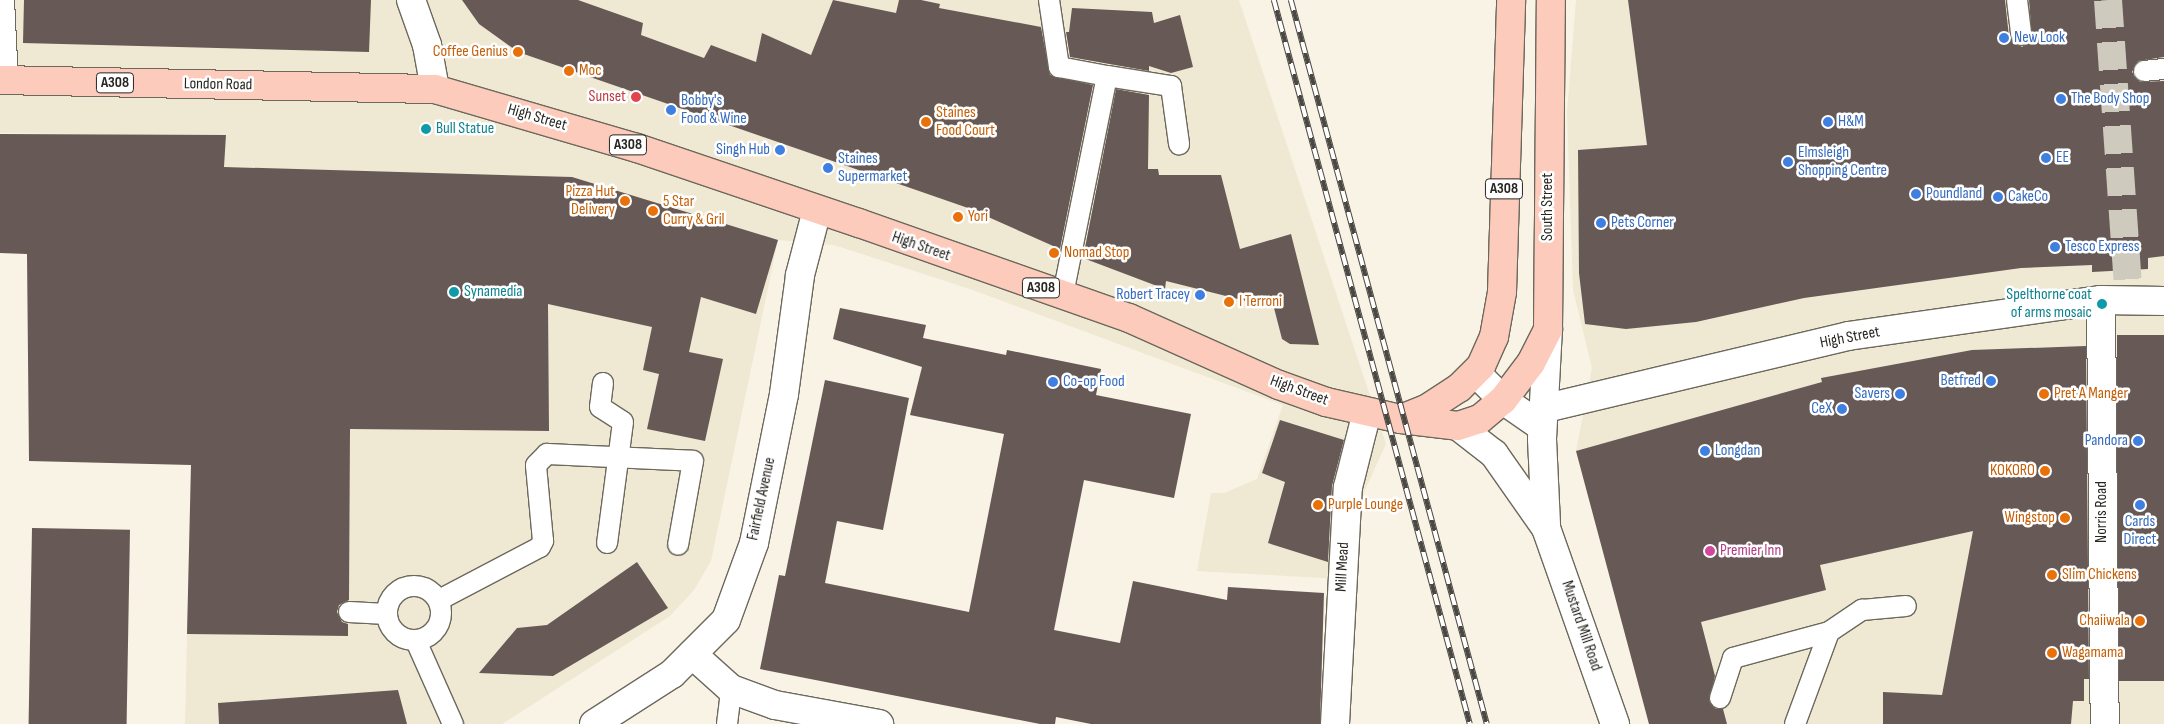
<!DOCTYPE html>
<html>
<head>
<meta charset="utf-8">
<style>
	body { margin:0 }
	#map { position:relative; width:2164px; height:724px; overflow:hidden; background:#f8f3e5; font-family:"Sofia Sans Condensed",sans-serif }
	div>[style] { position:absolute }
	.built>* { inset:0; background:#efe8d3 }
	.building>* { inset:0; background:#675955; transform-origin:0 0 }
	.street-tunnel>* { height:28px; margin-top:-14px; transform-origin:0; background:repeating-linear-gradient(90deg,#cecabe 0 28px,transparent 0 42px) }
	.roads { filter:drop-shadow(1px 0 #6c685c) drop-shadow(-1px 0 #6c685c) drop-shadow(0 1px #6c685c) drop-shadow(0 -1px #6c685c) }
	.lane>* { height:20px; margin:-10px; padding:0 10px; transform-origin:10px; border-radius:10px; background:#fff }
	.lane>.ring { margin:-10px; padding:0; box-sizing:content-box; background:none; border:20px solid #fff; border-radius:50% }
	.street>* { height:28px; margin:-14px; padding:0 14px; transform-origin:14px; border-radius:14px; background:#fff }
	.secondary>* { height:28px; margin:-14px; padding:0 14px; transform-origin:14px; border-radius:14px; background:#fff }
	.primary>* { height:28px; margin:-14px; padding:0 14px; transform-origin:14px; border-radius:14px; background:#fdcbbc }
	.rail>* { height:5.5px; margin-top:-2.75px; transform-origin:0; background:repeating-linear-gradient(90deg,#fff 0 11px,#4a4842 0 22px); box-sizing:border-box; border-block:1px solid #4a4842 }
	.dots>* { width:14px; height:14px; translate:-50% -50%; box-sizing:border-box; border:2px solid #fff; border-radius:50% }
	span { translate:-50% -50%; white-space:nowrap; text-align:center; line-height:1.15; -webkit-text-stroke:5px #fff; paint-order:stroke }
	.shield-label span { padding:1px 4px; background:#fff; border:1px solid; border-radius:4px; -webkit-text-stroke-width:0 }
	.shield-label { font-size:15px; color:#282621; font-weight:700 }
	.shop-label { font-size:16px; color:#366cbe }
	.left { translate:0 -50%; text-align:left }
	.right { translate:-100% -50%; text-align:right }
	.food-label { font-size:16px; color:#c56008 }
	.street-label { font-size:16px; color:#282621 }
	.health-label { font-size:16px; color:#be3a42 }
	.culture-label { font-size:16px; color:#0d838f }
	.hotel-label { font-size:16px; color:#b23c85 }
</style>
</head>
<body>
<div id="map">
	<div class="built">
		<div style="clip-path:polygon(0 0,1239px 0,1386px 444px,1355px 512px,1357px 580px,1197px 571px,1211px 493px,1224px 493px,1257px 479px,1283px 405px,970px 289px,834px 245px,778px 240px,711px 561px,694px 590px,670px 616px,502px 724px,185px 724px,195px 290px,218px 256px,226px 136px,0 133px)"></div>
		<div style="clip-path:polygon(1576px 0,2164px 0,2164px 724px,1649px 724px,1576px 451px,1592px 368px,1573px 290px,1567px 112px)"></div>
	</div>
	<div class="building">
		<div style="clip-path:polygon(24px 0,371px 0,369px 52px,23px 43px)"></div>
		<div style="clip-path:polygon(462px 0,578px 0,643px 23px,641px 35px,704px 58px,711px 45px,756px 62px,762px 33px,811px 55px,833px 0,896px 13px,899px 0,921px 0,940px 4px,939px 8px,1041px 27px,1050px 75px,1093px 85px,1060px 249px,968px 208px,518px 52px,479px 24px)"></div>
		<div style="clip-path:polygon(1628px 0,2005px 0,2009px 37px,2022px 47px,2032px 39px,2029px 0,2164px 0,2164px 57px,2138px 61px,2132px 72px,2140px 82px,2164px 81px,2164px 256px,2148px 258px,2148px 269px,2092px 272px,2092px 265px,2021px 268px,1804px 298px,1696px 322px,1626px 329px,1585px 324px,1579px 273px,1578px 150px,1647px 145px)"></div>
		<div style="clip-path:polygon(1072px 8px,1152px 12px,1154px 23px,1180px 15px,1193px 67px,1171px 73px,1149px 66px,1149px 71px,1070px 57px,1066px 32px,1069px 32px)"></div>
		<div style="clip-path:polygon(1116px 89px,1149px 95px,1148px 169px,1158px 169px,1159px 175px,1221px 175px,1240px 249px,1291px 234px,1319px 345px,1290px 344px,1282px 339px,1274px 308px,1166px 281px,1165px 289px,1083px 258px)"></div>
		<div style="clip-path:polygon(0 134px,226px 135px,224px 167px,572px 177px,778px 240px,756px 314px,701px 297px,689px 352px,723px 359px,705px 441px,647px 429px,659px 374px,643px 370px,652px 327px,548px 304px,549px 431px,350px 429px,349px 600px,339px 605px,337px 612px,342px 622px,348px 624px,348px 636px,187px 634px,191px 465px,29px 461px,27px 254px,0 253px)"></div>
		<div style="clip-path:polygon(840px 308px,926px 325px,923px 338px,1006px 355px,1007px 350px,1101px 369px,1096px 395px,1191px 414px,1174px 498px,1084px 480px,1054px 630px,1120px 643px,1133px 581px,1227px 600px,1228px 587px,1324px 593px,1320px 724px,1091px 724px,1056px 717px,1055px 724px,1040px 724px,760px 669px,779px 575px,785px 576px,825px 380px,909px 398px,883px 530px,837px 521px,825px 583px,969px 612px,1004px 434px,910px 415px,922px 367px,833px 339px)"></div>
		<div style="left:2164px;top:335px;width:346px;height:47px;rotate:90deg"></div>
		<div style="clip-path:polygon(2086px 346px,2089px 679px,2084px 679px,2084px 701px,2073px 701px,2071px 724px,1883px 724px,1883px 692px,1942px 695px,1973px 531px,1820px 565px,1826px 590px,1701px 622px,1715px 676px,1709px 701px,1716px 709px,1723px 709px,1727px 724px,1649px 724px,1576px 451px,1822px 382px,1821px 378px,1972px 350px)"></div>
		<div style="clip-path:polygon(1280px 420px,1344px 440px,1332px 486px,1328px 562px,1268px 543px,1285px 482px,1262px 473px)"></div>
		<div style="left:32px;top:528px;width:98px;height:196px;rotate:1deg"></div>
		<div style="clip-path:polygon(637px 562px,668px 608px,553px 676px,479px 673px,517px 628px,547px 625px)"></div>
		<div style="clip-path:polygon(398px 690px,407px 724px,219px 724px,218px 703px)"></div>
	</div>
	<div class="street-tunnel">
		<div style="left:2108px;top:0;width:303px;rotate:86deg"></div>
	</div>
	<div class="roads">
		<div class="lane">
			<div style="left:4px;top:0;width:81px;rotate:87.2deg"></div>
			<div style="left:1049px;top:0;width:68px;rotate:81.5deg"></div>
			<div style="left:1059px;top:67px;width:49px;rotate:10.6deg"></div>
			<div style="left:1107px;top:76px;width:223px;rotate:101.4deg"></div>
			<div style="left:2017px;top:0;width:35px;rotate:83deg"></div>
			<div style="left:2144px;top:71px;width:20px;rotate:-6deg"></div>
			<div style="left:1107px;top:76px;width:65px;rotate:8.9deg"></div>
			<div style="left:1171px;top:86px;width:59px;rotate:82.1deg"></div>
			<div style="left:603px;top:383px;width:24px;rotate:97deg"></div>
			<div style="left:600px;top:407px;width:27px;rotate:33deg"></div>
			<div style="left:623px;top:422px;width:122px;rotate:97.5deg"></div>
			<div class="ring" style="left:387px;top:586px;width:34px;height:34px"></div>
			<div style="left:439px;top:600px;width:114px;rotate:-27.7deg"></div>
			<div style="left:540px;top:547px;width:7px;rotate:-63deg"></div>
			<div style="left:543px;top:541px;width:76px;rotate:-95.3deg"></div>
			<div style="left:536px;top:465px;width:16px;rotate:-45deg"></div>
			<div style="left:547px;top:454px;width:146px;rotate:2.7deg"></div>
			<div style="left:693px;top:461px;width:85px;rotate:100.1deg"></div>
			<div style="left:349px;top:612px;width:38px;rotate:3deg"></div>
			<div style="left:416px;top:641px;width:91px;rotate:66deg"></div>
			<div style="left:1720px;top:698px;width:42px;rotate:-72deg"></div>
			<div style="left:1733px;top:658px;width:99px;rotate:-15.2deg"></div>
			<div style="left:1829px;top:632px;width:40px;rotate:-34deg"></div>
			<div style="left:1862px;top:610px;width:44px;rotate:-5.2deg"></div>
			<div style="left:727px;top:724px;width:35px;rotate:-83deg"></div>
			<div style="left:1795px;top:724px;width:98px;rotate:-69.7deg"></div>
		</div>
		<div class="street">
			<div style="left:2101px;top:300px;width:424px;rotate:89.5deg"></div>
			<div style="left:1542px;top:409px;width:315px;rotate:-13.4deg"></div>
			<div style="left:1848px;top:336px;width:256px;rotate:-8.1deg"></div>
			<div style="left:2101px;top:300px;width:63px;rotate:0.9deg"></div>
			<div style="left:692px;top:654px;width:52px;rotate:41.9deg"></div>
			<div style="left:731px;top:689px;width:47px;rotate:20deg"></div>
			<div style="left:775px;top:705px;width:106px;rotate:10.4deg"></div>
			<div style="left:594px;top:724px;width:93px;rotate:-32.7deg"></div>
			<div style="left:672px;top:674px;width:76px;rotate:-45deg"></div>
			<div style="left:726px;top:620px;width:82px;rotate:-70deg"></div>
			<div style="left:754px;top:543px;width:152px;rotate:-78.6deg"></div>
			<div style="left:784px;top:394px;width:120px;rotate:-82.3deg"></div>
			<div style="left:800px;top:275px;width:67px;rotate:-75.3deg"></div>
			<div style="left:1335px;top:724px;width:237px;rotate:-86.9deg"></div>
			<div style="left:1348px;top:487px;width:77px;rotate:-75.8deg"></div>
		</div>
		<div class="secondary">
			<div style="left:411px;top:0;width:48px;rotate:70.4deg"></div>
			<div style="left:427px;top:45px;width:45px;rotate:79.7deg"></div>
			<div style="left:1476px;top:373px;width:38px;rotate:45deg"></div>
			<div style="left:1503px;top:400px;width:47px;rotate:34.7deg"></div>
			<div style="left:1458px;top:426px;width:46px;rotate:37.9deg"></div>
			<div style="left:1494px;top:454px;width:90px;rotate:54.9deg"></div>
			<div style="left:1546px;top:528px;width:208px;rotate:70.6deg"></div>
			<div style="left:1546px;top:524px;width:85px;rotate:-92.7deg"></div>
			<div style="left:1542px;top:439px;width:110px;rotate:-86.9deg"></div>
		</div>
		<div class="primary">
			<div style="left:0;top:80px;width:435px;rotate:1.2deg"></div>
			<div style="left:435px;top:89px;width:210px;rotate:16.3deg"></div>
			<div style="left:637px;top:148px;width:234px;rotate:18.7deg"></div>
			<div style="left:859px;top:223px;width:286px;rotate:19.4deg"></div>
			<div style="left:1129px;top:318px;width:164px;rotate:24.1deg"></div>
			<div style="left:1279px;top:385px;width:50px;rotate:19.9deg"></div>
			<div style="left:1326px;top:402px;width:77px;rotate:12.8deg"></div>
			<div style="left:1401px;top:419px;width:57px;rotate:7deg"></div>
			<div style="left:1458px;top:426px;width:23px;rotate:-18deg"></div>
			<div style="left:1480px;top:419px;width:30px;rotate:-40deg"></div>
			<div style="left:1503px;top:400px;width:46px;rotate:-52.9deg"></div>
			<div style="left:1531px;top:363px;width:38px;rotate:-63deg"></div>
			<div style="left:1548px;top:329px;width:329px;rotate:-89.5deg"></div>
			<div style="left:1401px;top:419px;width:29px;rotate:-22deg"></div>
			<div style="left:1428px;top:408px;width:37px;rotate:-33deg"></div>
			<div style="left:1459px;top:388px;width:31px;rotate:-45deg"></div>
			<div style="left:1481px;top:366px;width:32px;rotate:-66deg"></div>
			<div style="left:1494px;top:337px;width:46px;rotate:-79.9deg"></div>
			<div style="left:1502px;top:292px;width:292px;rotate:-88.2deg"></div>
		</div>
	</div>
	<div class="rail">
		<div style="left:1274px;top:0;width:750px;rotate:74.85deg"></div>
		<div style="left:1291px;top:0;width:750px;rotate:74.85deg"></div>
	</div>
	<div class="dots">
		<div style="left:2004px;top:38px;background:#3f7fe0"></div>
		<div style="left:518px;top:52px;background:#e8710a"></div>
		<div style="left:569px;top:71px;background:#e8710a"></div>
		<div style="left:636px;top:97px;background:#e0444e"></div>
		<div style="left:2061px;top:99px;background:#3f7fe0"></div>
		<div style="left:671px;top:110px;background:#3f7fe0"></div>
		<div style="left:926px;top:122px;background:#e8710a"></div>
		<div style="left:1828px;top:122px;background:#3f7fe0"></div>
		<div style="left:426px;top:129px;background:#0f9aa8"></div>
		<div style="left:780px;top:150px;background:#3f7fe0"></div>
		<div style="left:2046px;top:158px;background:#3f7fe0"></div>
		<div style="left:1788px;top:162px;background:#3f7fe0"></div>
		<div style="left:828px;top:168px;background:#3f7fe0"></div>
		<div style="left:1916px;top:194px;background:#3f7fe0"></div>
		<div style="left:1998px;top:197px;background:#3f7fe0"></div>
		<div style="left:625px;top:201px;background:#e8710a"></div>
		<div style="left:653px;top:211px;background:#e8710a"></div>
		<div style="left:958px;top:217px;background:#e8710a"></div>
		<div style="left:1601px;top:223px;background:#3f7fe0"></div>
		<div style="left:2055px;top:247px;background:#3f7fe0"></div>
		<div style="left:1054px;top:253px;background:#e8710a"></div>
		<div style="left:454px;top:292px;background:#0f9aa8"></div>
		<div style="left:1200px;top:295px;background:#3f7fe0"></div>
		<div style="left:1229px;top:302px;background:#e8710a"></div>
		<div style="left:2102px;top:304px;background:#0f9aa8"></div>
		<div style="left:1991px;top:381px;background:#3f7fe0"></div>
		<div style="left:1053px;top:382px;background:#3f7fe0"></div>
		<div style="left:1900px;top:394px;background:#3f7fe0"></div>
		<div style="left:2044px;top:394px;background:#e8710a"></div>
		<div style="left:1842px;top:409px;background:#3f7fe0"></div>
		<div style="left:2138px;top:441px;background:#3f7fe0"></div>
		<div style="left:1705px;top:451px;background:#3f7fe0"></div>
		<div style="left:2045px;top:471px;background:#e8710a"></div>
		<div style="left:1318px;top:505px;background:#e8710a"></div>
		<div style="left:2140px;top:505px;background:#3f7fe0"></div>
		<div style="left:2065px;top:518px;background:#e8710a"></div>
		<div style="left:1710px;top:551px;background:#d1479c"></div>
		<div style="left:2052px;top:575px;background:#e8710a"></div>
		<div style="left:2140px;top:621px;background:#e8710a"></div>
		<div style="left:2052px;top:653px;background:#e8710a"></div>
	</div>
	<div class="shield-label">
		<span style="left:115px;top:83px">A308</span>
		<span style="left:628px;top:145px">A308</span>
		<span style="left:1504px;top:189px">A308</span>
		<span style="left:1041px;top:288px">A308</span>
	</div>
	<div class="shop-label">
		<span class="left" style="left:2014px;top:38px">New Look</span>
		<span class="left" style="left:2071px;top:99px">The Body Shop</span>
		<span class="left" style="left:681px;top:110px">Bobby's<br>Food &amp; Wine</span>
		<span class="left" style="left:1838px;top:122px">H&amp;M</span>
		<span class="right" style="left:770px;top:150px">Singh Hub</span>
		<span class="left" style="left:1798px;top:162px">Elmsleigh<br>Shopping Centre</span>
		<span class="left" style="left:2056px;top:158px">EE</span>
		<span class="left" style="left:838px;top:168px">Staines<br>Supermarket</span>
		<span class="left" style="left:1926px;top:194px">Poundland</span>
		<span class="left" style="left:2008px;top:197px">CakeCo</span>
		<span class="left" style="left:1611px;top:223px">Pets Corner</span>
		<span class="left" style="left:2065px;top:247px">Tesco Express</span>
		<span class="right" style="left:1190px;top:295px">Robert Tracey</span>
		<span class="right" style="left:1981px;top:381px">Betfred</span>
		<span class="left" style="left:1063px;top:382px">Co-op Food</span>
		<span class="right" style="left:1890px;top:394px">Savers</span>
		<span class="right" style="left:1832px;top:409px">CeX</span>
		<span class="right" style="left:2128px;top:441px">Pandora</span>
		<span class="left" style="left:1715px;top:451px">Longdan</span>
		<span style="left:2140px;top:531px">Cards<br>Direct</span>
	</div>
	<div class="food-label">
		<span class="right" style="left:508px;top:52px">Coffee Genius</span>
		<span class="left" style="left:579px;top:71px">Moc</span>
		<span class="left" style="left:936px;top:122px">Staines<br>Food Court</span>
		<span class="right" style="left:615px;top:201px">Pizza Hut<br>Delivery</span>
		<span class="left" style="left:663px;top:211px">5 Star<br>Curry &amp; Gril</span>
		<span class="left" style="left:968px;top:217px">Yori</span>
		<span class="left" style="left:1064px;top:253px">Nomad Stop</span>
		<span class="left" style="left:1239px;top:302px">I Terroni</span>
		<span class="left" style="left:2054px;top:394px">Pret A Manger</span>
		<span class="right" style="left:2035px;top:471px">KOKORO</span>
		<span class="left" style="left:1328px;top:505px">Purple Lounge</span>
		<span class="right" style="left:2055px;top:518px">Wingstop</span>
		<span class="left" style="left:2062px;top:575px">Slim Chickens</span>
		<span class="right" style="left:2130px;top:621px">Chaiiwala</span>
		<span class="left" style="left:2062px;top:653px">Wagamama</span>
	</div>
	<div class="street-label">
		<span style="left:218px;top:85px;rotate:1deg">London Road</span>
		<span style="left:537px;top:118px;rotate:16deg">High Street</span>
		<span style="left:1548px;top:207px;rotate:-90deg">South Street</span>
		<span style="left:921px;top:247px;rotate:19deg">High Street</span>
		<span style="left:1850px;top:338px;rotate:-11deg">High Street</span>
		<span style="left:1299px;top:391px;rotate:20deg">High Street</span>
		<span style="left:762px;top:499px;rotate:-78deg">Fairfield Avenue</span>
		<span style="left:2102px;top:512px;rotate:-90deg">Norris Road</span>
		<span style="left:1343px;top:567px;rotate:-87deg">Mill Mead</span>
		<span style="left:1581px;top:626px;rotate:71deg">Mustard Mill Road</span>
	</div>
	<div class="health-label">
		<span class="right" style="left:626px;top:97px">Sunset</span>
	</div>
	<div class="culture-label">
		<span class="left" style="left:436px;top:129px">Bull Statue</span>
		<span class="left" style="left:464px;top:292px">Synamedia</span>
		<span class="right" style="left:2092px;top:304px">Spelthorne coat<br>of arms mosaic</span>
	</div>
	<div class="hotel-label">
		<span class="left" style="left:1720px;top:551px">Premier Inn</span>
	</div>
</div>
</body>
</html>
